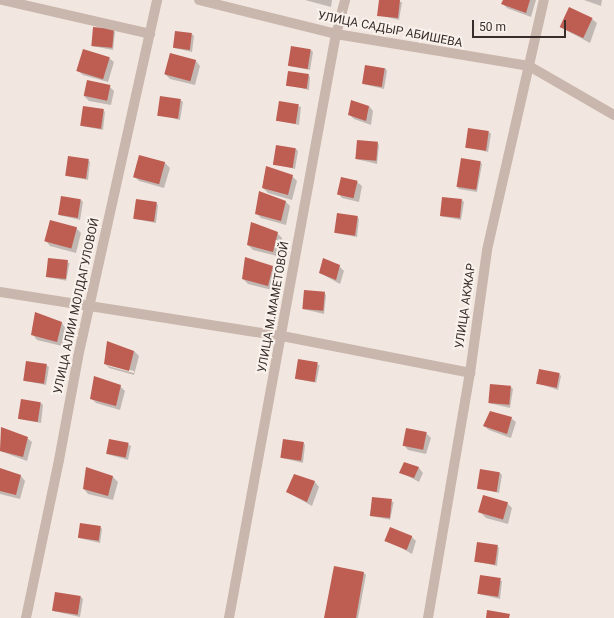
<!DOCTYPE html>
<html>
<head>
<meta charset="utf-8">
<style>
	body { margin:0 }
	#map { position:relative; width:614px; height:618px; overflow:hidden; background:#f2e7e0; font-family:Roboto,sans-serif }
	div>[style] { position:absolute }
	.shadow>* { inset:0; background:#0003; transform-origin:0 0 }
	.building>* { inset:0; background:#be5d52; transform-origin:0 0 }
	.minor>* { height:10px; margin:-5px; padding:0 5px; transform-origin:5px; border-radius:5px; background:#c9b6ac }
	span { translate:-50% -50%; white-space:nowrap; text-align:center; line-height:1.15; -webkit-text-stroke:4px #f9f2ec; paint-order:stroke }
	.street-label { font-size:12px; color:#382d2b }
	.scale { position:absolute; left:472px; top:20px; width:94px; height:18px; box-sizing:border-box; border:2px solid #382d2b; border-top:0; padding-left:5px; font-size:12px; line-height:14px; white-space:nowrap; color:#382d2b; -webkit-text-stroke:3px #f9f2ec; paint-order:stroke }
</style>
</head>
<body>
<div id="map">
	<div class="shadow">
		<div style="clip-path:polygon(305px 0,332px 0,331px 7px)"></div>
		<div style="clip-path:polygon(380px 0,402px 2px,399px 20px,378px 15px)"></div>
		<div style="clip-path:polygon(504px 0,536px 0,531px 17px,507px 8px,503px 4px)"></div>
		<div style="clip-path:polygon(584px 0,602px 0,601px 6px)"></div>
		<div style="clip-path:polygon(592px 19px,597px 23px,590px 43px,560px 27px)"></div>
		<div style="clip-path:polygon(113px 30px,115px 32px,113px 50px,92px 46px)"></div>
		<div style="clip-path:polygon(192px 34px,194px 36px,192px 52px,174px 48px)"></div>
		<div style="clip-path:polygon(311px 50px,313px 52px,310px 70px,289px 66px)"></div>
		<div style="clip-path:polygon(170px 54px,196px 61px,200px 66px,195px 85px,170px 79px,165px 74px)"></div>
		<div style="clip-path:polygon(109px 58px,114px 62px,108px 82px,83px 75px,78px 71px)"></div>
		<div style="clip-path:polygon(385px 68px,387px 71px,384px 89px,363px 84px)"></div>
		<div style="clip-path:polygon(308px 74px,310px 77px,309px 90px,288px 85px)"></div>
		<div style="clip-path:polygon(109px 86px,114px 91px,111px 105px,89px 101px,84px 96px)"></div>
		<div style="clip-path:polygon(180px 100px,183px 102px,180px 120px,159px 115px)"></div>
		<div style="clip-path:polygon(280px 102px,301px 107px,299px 125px,277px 120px)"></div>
		<div style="clip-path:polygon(369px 106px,373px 111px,371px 125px,354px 119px,349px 114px)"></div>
		<div style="clip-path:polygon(103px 110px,105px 112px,103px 130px,82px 126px)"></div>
		<div style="clip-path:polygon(489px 132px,491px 134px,488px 152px,467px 147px)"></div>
		<div style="clip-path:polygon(377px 143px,379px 145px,377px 164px,356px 159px)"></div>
		<div style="clip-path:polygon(296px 149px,298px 151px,295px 169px,274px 164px)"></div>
		<div style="clip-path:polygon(139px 157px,165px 163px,170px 168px,164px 188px,139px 181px,134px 176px)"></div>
		<div style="clip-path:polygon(88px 160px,90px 162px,88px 180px,67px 176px)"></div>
		<div style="clip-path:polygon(480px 162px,482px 164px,477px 192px,459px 189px,457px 187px)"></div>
		<div style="clip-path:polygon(292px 176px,297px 181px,292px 200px,268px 193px,263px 188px)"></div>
		<div style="clip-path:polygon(357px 182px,362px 186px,359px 202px,342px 198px,338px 193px)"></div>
		<div style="clip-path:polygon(81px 200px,83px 202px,80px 220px,59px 215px)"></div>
		<div style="clip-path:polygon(462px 200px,464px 202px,461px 220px,440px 216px)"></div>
		<div style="clip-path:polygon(286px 202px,290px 206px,286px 225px,261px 218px,257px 214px)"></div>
		<div style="clip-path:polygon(156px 203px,158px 205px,156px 223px,135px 219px)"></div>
		<div style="clip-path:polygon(357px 217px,359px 219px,357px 237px,336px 233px)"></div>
		<div style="clip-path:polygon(76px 228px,81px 233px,76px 253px,50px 246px,46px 241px)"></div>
		<div style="clip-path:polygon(277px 233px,282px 238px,277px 256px,253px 250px,248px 245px)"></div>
		<div style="left:49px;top:259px;width:21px;height:18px;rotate:11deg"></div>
		<div style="clip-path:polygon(339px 266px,344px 271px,340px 284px,320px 273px)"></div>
		<div style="clip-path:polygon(272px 267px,277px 272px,272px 290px,248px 284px,243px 279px)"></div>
		<div style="clip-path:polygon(324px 293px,326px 295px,324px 314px,303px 309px)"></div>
		<div style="clip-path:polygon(62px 323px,66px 328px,62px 346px,37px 340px,33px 335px)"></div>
		<div style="clip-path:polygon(evenodd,134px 351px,139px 356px,134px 375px,109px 368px,105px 363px,134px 351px,108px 364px,134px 371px,134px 373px,108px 366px,108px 364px)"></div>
		<div style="left:299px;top:361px;width:21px;height:18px;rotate:11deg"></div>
		<div style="clip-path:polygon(46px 365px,49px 367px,46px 385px,25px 381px)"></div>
		<div style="clip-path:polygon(559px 374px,561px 376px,558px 390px,537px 383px)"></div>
		<div style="clip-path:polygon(120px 386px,125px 391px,120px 410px,96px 403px,91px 398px)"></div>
		<div style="clip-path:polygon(511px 387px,513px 389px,510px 408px,489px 403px)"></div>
		<div style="clip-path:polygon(41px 403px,43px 405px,41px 423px,19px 419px)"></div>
		<div style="clip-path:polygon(511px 418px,516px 422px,511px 438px,489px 430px,484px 426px)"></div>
		<div style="clip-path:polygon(2px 428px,27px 438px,32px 442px,27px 461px,0 451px)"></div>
		<div style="clip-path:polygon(426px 433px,431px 438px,426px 454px,408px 450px,404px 445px)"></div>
		<div style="clip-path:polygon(303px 442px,305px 445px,303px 463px,282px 458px)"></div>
		<div style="clip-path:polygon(128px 444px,131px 446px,128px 460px,107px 454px)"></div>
		<div style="clip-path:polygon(405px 463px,419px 468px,423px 473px,419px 482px,400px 472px)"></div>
		<div style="clip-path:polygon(87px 468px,113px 477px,118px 482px,113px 500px,88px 494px,84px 489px)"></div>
		<div style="clip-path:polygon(0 469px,21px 476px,25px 481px,20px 499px,0 494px)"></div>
		<div style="clip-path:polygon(500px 473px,502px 475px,499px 493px,478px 488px)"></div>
		<div style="clip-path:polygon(315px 482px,319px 487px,312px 506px,287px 492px)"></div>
		<div style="left:373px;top:498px;width:21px;height:18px;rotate:11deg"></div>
		<div style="clip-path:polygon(507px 503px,512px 508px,508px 524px,486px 518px,481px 513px)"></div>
		<div style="clip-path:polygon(100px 527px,102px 529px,100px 543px,79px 538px)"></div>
		<div style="clip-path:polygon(411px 536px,416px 541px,412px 554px,387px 540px)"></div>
		<div style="clip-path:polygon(497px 546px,499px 548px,497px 566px,475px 561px)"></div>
		<div style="clip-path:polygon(364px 573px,366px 575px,358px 618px,325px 618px)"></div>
		<div style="clip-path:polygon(481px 576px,502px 581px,500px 599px,479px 594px)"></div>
		<div style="clip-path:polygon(81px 597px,83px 599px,80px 617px,53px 611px)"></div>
	</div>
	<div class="building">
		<div style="clip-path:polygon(379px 0,400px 0,398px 18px,377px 16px)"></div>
		<div style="clip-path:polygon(503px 0,530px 0,526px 13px,501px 4px)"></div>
		<div style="left:569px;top:7px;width:26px;height:22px;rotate:25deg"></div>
		<div style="left:93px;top:27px;width:21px;height:19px;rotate:5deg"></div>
		<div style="left:175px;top:31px;width:17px;height:17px;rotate:7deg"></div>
		<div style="left:291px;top:46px;width:20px;height:20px;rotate:9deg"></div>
		<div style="left:83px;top:49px;width:28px;height:23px;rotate:17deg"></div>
		<div style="left:170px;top:53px;width:27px;height:22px;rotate:15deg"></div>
		<div style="left:365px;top:65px;width:20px;height:19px;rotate:9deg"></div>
		<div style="left:288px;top:71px;width:21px;height:15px;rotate:8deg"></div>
		<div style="left:87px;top:80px;width:24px;height:16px;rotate:12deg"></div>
		<div style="left:160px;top:96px;width:21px;height:20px;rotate:8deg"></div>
		<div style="clip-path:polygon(351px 100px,369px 106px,366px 121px,348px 115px)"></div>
		<div style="left:279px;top:101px;width:20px;height:20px;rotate:9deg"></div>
		<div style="left:83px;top:106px;width:21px;height:20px;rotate:8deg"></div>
		<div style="left:468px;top:128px;width:21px;height:20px;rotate:8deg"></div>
		<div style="left:357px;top:140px;width:21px;height:19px;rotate:5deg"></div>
		<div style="left:276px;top:145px;width:20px;height:20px;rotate:9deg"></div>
		<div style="left:139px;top:155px;width:27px;height:23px;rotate:15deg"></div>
		<div style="left:68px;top:156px;width:21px;height:20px;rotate:8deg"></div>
		<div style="left:461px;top:158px;width:20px;height:29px;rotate:9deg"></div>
		<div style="clip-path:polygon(266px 166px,293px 175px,288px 195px,262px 188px)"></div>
		<div style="left:341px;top:177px;width:17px;height:18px;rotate:13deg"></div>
		<div style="clip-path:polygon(259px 191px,286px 201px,281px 221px,255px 214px)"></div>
		<div style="left:61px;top:196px;width:20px;height:19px;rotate:9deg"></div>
		<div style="left:442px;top:197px;width:20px;height:19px;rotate:6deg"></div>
		<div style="left:136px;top:199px;width:21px;height:20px;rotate:8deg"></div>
		<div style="left:337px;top:213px;width:21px;height:20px;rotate:8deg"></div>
		<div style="left:50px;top:220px;width:28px;height:22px;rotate:15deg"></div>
		<div style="clip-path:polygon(251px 222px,278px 232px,273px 252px,247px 245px)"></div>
		<div style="clip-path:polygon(245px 257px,273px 266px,268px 286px,242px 279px)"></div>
		<div style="left:48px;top:258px;width:20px;height:19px;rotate:6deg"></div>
		<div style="clip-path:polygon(323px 258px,340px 265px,336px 280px,319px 273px)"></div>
		<div style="left:304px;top:290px;width:21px;height:19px;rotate:5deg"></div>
		<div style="clip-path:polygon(35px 312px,62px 322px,57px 342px,31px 335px)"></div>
		<div style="clip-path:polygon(107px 341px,134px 351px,129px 371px,104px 364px)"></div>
		<div style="left:298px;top:359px;width:20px;height:20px;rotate:9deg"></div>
		<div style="left:26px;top:361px;width:21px;height:20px;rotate:8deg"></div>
		<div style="left:539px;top:369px;width:21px;height:15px;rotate:11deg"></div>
		<div style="clip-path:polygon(94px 376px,121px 385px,116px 406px,90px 399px)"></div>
		<div style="left:490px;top:384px;width:21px;height:19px;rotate:5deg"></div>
		<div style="left:21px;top:399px;width:20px;height:20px;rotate:9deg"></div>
		<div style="clip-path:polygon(490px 411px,512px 417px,507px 434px,483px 426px)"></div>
		<div style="clip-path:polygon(1px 427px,28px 437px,23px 457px,0 451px)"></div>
		<div style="left:406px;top:428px;width:21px;height:18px;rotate:11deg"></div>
		<div style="left:109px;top:439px;width:20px;height:15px;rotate:11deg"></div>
		<div style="left:283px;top:439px;width:21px;height:19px;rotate:8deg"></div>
		<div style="clip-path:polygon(404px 462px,419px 467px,414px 478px,399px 473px)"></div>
		<div style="clip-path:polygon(86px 467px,113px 476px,108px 496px,83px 489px)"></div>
		<div style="clip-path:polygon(0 468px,21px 475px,16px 495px,0 491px)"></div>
		<div style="left:480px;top:469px;width:20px;height:20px;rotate:9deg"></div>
		<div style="clip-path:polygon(294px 474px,315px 481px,307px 502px,286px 492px)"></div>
		<div style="left:483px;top:495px;width:26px;height:18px;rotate:16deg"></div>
		<div style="left:372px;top:497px;width:20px;height:19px;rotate:6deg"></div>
		<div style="left:80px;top:523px;width:21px;height:15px;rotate:8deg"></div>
		<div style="left:390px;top:527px;width:24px;height:15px;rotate:22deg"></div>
		<div style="left:477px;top:542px;width:21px;height:20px;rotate:8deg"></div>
		<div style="clip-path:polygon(334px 566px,364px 572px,356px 618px,324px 618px)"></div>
		<div style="left:480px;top:575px;width:21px;height:19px;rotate:8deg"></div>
		<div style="left:55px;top:592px;width:26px;height:19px;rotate:9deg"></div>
		<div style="clip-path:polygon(487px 610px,510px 614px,509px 618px,486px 618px)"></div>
	</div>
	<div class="minor">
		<div style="left:2px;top:0;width:152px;rotate:12.9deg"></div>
		<div style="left:199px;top:0;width:141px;rotate:13.9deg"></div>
		<div style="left:336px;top:34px;width:196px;rotate:9.4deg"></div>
		<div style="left:529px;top:66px;width:98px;rotate:30deg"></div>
		<div style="left:0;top:292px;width:285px;rotate:8.9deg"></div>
		<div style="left:282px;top:336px;width:192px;rotate:11.1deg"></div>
		<div style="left:26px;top:618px;width:161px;rotate:-78.2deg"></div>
		<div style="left:59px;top:460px;width:105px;rotate:-79.5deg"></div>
		<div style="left:78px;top:357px;width:366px;rotate:-77.5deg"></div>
		<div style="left:229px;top:618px;width:594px;rotate:-79.62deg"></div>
		<div style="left:336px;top:34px;width:35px;rotate:-75deg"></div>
		<div style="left:428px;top:618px;width:249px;rotate:-80.3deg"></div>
		<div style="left:470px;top:373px;width:124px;rotate:-82.1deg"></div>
		<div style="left:487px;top:250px;width:256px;rotate:-77.2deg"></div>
	</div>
	<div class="street-label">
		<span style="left:390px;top:30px;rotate:11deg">УЛИЦА САДЫР АБИШЕВА</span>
		<span style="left:77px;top:306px;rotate:-78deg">УЛИЦА АЛИИ МОЛДАГУЛОВОЙ</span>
		<span style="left:466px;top:306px;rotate:-82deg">УЛИЦА АКЖАР</span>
		<span style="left:274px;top:307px;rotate:-80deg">УЛИЦА М.МАМЕТОВОЙ</span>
	</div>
	<div class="scale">50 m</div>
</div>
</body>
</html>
